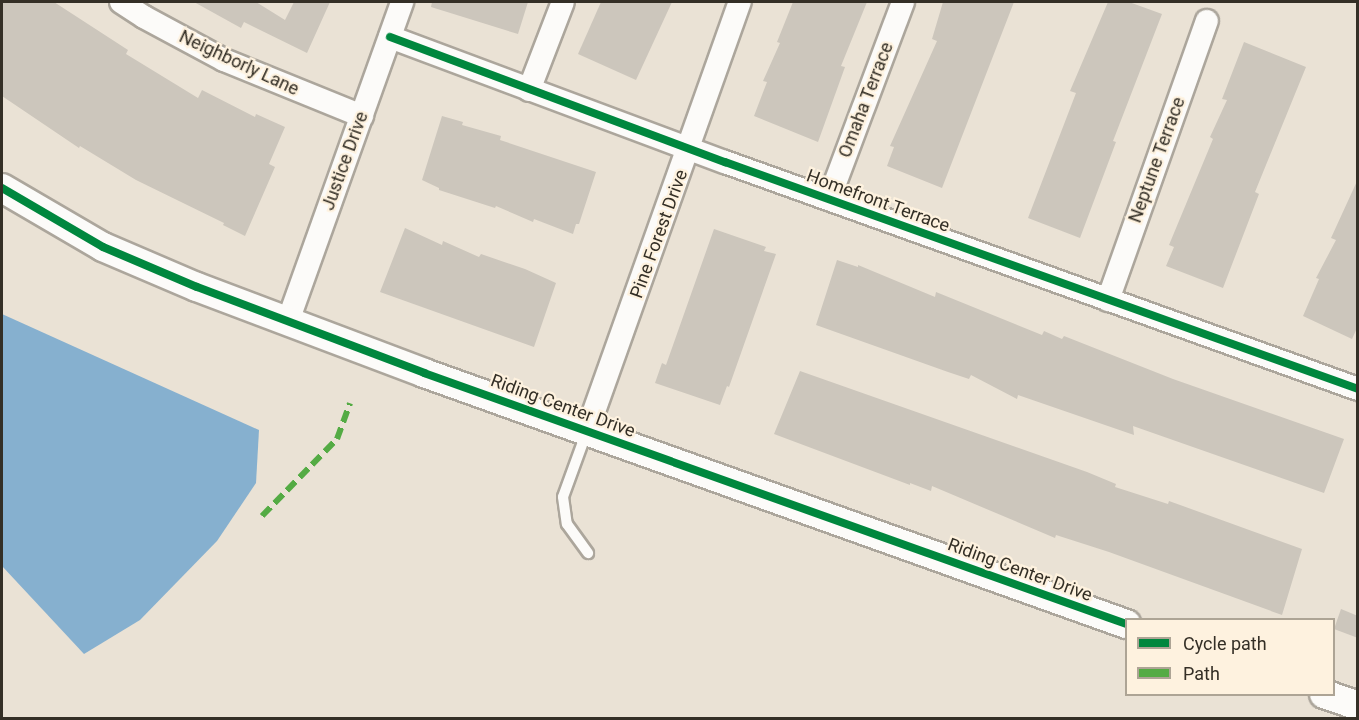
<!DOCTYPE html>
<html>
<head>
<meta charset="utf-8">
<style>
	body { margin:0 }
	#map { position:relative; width:1359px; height:720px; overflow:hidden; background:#eae2d5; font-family:Roboto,sans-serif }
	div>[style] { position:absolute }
	.water>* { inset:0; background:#86b0cf }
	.building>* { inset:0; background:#ccc6bc }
	.roads { filter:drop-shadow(2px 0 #aca69c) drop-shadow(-2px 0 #aca69c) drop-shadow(0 2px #aca69c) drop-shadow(0 -2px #aca69c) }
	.service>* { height:10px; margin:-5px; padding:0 5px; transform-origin:5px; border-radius:5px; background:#fcfbf9 }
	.minor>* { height:22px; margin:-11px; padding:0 11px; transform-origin:11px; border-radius:11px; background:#fcfbf9 }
	.tertiary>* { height:28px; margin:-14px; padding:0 14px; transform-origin:14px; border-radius:14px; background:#fcfbf9 }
	.quiet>* { height:6px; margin-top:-3px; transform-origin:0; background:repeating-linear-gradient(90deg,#54ab44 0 12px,transparent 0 18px) }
	.cycleway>* { height:8px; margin:-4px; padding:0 4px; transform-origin:4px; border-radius:4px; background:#00873e }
	span { translate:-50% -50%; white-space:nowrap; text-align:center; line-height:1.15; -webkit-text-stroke:4.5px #fef2df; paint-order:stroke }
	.street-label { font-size:18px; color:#342f26 }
	.frame { position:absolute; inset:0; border:3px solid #342f26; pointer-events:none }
	.legend { position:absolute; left:1125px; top:618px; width:210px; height:78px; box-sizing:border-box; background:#fef2df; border:2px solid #ada495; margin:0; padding:8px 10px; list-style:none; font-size:18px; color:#342f26 }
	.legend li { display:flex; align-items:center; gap:12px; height:30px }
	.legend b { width:30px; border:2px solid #ada495 }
</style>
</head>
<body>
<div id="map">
	<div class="water">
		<div style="clip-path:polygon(2px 314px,259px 430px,256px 483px,217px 541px,140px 620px,84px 654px,2px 566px)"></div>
	</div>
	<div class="building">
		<div style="clip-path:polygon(2px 2px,54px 2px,128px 50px,126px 54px,198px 98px,202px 90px,255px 117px,256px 114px,285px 127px,269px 164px,275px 167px,245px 236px,223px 225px,224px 223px,136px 180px,80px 146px,79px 148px,2px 96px)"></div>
		<div style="clip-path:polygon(194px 2px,256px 2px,285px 20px,294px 2px,330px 2px,307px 53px,244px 22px,241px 28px)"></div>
		<div style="clip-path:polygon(432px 2px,528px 2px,518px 34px,431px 7px)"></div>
		<div style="clip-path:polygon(601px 2px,672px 2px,636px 80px,578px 54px)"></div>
		<div style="clip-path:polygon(793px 2px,867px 2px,841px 66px,845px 67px,818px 142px,754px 116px,767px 82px,763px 81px,780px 43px,777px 42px)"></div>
		<div style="clip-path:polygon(943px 2px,1014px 2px,942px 188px,887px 166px,894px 147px,890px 146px,937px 41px,932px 39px)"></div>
		<div style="clip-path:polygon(1108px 2px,1129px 2px,1162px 14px,1113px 141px,1116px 142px,1080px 238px,1028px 218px,1076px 93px,1070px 91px)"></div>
		<div style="clip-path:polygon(1244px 42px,1306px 67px,1255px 192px,1259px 194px,1223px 288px,1166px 266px,1174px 247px,1169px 245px,1213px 139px,1210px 137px,1227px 100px,1222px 99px)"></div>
		<div style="clip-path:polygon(442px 116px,463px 122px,462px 125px,501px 136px,500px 140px,596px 172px,579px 224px,576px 224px,573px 234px,534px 219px,533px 222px,496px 206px,495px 208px,439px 190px,439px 188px,422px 180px)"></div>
		<div style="clip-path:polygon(1358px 179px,1358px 326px,1352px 339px,1303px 316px,1319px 279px,1316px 278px,1336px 240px,1331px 238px)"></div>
		<div style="clip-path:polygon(405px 228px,442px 245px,443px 241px,479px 257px,481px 254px,525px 269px,556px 283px,534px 347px,380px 292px)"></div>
		<div style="clip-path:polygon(714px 229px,766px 247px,764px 251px,776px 254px,729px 387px,727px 386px,720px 405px,655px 383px,662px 363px,666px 365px)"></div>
		<div style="clip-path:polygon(837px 260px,858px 267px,858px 265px,935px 297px,936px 292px,1042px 335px,1044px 331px,1062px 339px,1064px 336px,1173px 379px,1344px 439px,1324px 493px,1133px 426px,1134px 435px,1018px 395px,1017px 399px,971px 375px,969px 379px,948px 372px,816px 325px)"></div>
		<div style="clip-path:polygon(800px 371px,1087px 472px,1116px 484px,1115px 487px,1168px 504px,1169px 501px,1302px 549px,1282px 615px,1109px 552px,1056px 535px,1055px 538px,932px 486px,931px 491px,910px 483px,910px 485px,774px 434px)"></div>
		<div style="clip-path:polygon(1341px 609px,1358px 616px,1358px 638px,1334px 629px)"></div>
	</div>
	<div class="roads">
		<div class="service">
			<div style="left:587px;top:431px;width:70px;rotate:110deg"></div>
			<div style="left:563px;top:497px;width:27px;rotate:82deg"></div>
			<div style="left:567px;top:524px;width:36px;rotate:54deg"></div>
		</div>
		<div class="minor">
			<div style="left:121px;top:2px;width:27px;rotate:33deg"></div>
			<div style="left:144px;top:17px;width:91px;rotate:28.3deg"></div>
			<div style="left:224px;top:60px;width:149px;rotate:22.1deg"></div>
			<div style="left:390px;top:37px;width:358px;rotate:20.5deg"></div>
			<div style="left:725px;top:162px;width:672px;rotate:19.73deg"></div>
			<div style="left:529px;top:90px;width:94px;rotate:-68.9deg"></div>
			<div style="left:829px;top:199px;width:210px;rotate:-69.4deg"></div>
			<div style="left:1108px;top:300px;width:296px;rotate:-70.5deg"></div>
			<div style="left:288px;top:321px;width:339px;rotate:-70.3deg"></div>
			<div style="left:587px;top:431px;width:455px;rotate:-70.4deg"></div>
		</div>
		<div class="tertiary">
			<div style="left:2px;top:188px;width:117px;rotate:30.3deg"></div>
			<div style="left:103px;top:247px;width:102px;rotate:23.1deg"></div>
			<div style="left:197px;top:287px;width:243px;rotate:20.7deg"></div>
			<div style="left:424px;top:373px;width:746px;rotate:19.67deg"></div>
			<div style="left:1324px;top:694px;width:36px;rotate:19deg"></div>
		</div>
	</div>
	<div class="quiet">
		<div style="left:262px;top:516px;width:107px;rotate:-45.8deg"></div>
		<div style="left:337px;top:439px;width:38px;rotate:-70deg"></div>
	</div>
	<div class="cycleway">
		<div style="left:390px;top:37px;width:358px;rotate:20.5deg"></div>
		<div style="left:725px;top:162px;width:672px;rotate:19.73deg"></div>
		<div style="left:2px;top:188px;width:117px;rotate:30.3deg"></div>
		<div style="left:103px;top:247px;width:102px;rotate:23.1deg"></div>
		<div style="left:197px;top:287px;width:243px;rotate:20.7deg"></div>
		<div style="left:424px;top:373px;width:746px;rotate:19.67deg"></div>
	</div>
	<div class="street-label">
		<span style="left:239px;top:63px;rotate:25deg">Neighborly Lane</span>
		<span style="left:866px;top:100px;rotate:-69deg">Omaha Terrace</span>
		<span style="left:1157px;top:160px;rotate:-70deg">Neptune Terrace</span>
		<span style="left:345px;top:161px;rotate:-70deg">Justice Drive</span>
		<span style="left:878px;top:201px;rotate:20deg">Homefront Terrace</span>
		<span style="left:659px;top:234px;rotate:-70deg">Pine Forest Drive</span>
		<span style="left:563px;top:406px;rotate:20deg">Riding Center Drive</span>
		<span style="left:1020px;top:570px;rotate:20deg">Riding Center Drive</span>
	</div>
	<div class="frame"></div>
	<ul class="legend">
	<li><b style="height:8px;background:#00873e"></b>Cycle path</li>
	<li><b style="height:8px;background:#54ab44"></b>Path</li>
	</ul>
</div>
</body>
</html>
